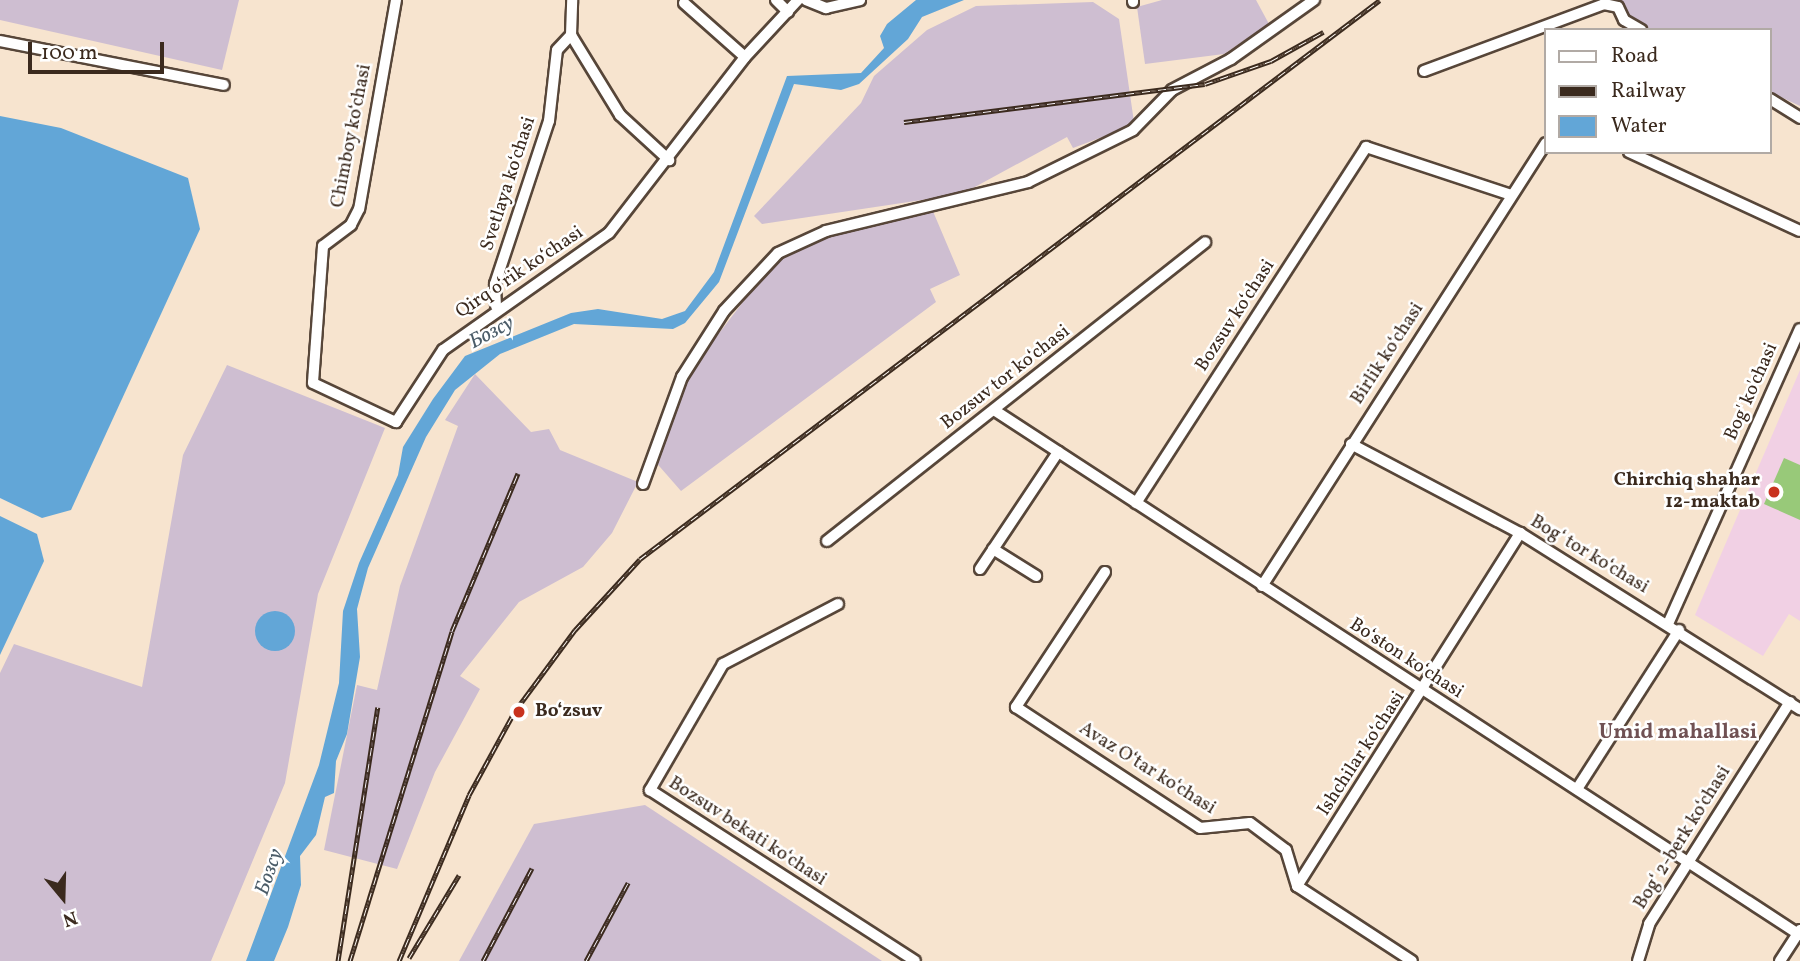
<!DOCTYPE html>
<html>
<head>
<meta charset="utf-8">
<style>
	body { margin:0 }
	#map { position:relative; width:1800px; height:961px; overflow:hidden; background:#f7e4cf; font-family:Vollkorn,serif }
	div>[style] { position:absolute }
	.built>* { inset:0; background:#f1d0e4 }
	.industrial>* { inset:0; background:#cebed1 }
	.green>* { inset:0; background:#98c979 }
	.water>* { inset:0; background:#62a6d7 }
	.round { border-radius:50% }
	.roads { filter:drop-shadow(2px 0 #574639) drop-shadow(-2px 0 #574639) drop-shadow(0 2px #574639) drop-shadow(0 -2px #574639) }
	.street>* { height:10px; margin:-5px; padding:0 5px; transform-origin:5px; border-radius:5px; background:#fff }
	.rail>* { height:5px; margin-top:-2.5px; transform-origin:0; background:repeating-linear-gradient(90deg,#fff 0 8px,#3b2a1e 0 16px); box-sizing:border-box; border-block:2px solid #3b2a1e }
	.dots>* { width:19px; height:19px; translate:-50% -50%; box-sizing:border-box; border:4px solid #fff; border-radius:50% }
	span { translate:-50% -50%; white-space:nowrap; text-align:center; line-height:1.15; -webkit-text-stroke:5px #fff; paint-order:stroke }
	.street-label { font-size:19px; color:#3b2a1e }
	.poi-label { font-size:19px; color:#3b2a1e; font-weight:700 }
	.right { translate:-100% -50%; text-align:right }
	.left { translate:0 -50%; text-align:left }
	.water-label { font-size:21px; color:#4b5c68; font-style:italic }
	.neighbourhood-label { font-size:21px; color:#705153; font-weight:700 }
	.legend { position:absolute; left:1544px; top:28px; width:228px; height:126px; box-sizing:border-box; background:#fff; border:2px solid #b1aaa5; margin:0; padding:9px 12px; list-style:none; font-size:21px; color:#3b2a1e }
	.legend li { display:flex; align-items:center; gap:14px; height:35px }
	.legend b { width:35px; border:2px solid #b1aaa5 }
	.north { position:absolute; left:28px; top:863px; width:70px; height:70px; -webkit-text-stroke:5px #fff; paint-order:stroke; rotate:161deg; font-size:19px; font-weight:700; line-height:28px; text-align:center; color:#3b2a1e }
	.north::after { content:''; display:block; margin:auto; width:24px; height:32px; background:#3b2a1e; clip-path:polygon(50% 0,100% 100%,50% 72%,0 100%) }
	.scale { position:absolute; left:28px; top:42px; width:136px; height:32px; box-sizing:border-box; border:4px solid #3b2a1e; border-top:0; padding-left:9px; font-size:21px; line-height:24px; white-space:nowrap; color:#3b2a1e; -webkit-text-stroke:5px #fff; paint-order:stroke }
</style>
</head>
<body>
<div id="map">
	<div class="built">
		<div style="clip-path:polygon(1800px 370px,1800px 621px,1789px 614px,1763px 656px,1695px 615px)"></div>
	</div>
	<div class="industrial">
		<div style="clip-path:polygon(0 0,239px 0,222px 70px,0 20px)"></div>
		<div style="clip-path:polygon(1162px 0,1256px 0,1269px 24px,1224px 54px,1145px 64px,1137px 7px)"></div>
		<div style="clip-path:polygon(1619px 0,1800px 0,1800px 106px,1770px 92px,1770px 30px,1652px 30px,1628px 16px)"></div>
		<div style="clip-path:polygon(1093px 2px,1119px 19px,1134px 122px,1129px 127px,1073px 148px,1067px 137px,962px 194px,762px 224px,754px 216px,861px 103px,874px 76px,927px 30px,976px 6px)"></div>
		<div style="clip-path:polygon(932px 209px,960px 275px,930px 289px,936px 302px,681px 491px,653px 459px,684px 379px,772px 264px,831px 233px)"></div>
		<div style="clip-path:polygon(227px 365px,385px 428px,318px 594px,285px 783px,211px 961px,0 961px,0 673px,14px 644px,142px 687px,183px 455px)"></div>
		<div style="clip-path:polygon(475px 374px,531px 432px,549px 429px,560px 450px,638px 482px,612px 533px,583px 567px,519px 602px,460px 676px,480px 689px,435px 772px,397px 869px,324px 850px,357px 685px,377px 690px,400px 586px,458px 426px,445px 420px)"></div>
		<div style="clip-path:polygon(645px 805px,882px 961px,459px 961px,534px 824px)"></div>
	</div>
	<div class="green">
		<div style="clip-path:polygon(1784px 458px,1800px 465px,1800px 520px,1764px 504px)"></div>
	</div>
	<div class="water">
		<div style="clip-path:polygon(916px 0,964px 0,922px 17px,908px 39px,859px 84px,841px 90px,794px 84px,719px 282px,685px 323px,673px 329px,574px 324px,500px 354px,455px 390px,426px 437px,368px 568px,357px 609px,360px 657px,347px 734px,336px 761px,334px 793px,325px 797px,316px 835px,300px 856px,301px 885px,288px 927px,274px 961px,246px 961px,319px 765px,339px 683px,343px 611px,359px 563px,398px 475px,403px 447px,433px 399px,465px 356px,571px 313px,598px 309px,662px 319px,685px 311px,714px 272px,787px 76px,861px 73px,884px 48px,880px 36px,887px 24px)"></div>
		<div style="clip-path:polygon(0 116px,61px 128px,188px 178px,200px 229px,71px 510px,42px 518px,0 498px)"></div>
		<div style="clip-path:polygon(0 516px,37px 534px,44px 561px,0 655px)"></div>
		<div class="round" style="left:255px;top:611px;width:40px;height:40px"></div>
	</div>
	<div class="roads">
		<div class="street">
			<div style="left:396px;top:0;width:212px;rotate:100deg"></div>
			<div style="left:359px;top:209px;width:18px;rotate:117deg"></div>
			<div style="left:351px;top:225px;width:35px;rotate:143deg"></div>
			<div style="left:323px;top:246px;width:137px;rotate:94.2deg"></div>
			<div style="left:313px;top:383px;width:92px;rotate:25.2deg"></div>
			<div style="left:396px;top:422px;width:86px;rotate:-56.9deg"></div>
			<div style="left:443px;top:350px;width:203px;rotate:-35.2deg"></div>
			<div style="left:609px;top:233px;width:222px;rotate:-52.3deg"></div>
			<div style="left:745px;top:57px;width:78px;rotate:-47.1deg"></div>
			<div style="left:776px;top:0;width:17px;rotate:45deg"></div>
			<div style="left:806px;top:0;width:22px;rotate:22deg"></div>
			<div style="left:826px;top:8px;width:35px;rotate:-13deg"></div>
			<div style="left:1133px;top:0;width:2px;rotate:90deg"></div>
			<div style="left:684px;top:3px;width:81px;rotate:41.5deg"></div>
			<div style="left:1624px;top:20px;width:20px;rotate:30deg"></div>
			<div style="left:571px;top:35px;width:94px;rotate:58.5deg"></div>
			<div style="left:620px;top:115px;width:67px;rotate:42.6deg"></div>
			<div style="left:0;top:41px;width:228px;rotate:11.1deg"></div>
			<div style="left:1424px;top:71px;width:192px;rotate:-20.4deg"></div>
			<div style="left:1604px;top:4px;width:14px;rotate:12deg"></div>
			<div style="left:1618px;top:7px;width:14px;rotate:65deg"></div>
			<div style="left:1770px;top:99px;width:36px;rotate:32deg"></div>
			<div style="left:1629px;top:152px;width:188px;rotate:24.8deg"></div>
			<div style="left:496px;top:306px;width:22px;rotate:-93deg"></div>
			<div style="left:495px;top:284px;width:172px;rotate:-71.7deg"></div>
			<div style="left:549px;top:121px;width:71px;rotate:-83.6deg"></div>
			<div style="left:557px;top:50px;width:21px;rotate:-47deg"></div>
			<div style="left:571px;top:35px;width:35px;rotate:-88deg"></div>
			<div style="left:994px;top:410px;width:962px;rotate:33.08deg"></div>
			<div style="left:1351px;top:444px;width:191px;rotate:27.8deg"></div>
			<div style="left:1520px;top:533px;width:331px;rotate:32.2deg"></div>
			<div style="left:643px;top:484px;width:114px;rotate:-70deg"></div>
			<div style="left:682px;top:377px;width:78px;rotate:-57.5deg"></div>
			<div style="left:724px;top:311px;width:79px;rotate:-47deg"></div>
			<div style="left:778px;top:253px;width:53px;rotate:-24.6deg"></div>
			<div style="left:826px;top:231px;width:208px;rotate:-13.6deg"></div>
			<div style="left:1028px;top:182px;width:117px;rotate:-26.3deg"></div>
			<div style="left:1133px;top:130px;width:56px;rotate:-45.7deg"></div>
			<div style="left:1172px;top:90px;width:67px;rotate:-27.7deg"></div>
			<div style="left:1231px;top:59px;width:102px;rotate:-35.4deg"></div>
			<div style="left:1136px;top:503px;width:424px;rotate:-57.1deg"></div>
			<div style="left:1366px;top:147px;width:153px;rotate:18.3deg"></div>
			<div style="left:827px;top:541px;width:482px;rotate:-38.3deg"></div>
			<div style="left:993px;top:549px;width:51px;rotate:32.1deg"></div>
			<div style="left:980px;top:569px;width:141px;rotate:-56.3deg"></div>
			<div style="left:1105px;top:572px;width:162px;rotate:123.4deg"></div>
			<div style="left:1016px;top:707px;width:220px;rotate:33.3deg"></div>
			<div style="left:1200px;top:828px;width:50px;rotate:-5.7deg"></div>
			<div style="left:1250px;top:823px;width:45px;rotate:36.9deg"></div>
			<div style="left:1286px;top:850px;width:38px;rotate:73deg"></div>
			<div style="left:1297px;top:886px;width:137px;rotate:33.1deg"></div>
			<div style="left:1262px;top:586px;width:526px;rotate:-57.34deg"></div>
			<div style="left:838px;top:604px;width:130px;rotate:152.4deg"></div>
			<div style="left:723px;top:664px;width:146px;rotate:120.1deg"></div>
			<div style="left:650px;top:790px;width:315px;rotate:32.8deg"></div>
			<div style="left:1668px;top:624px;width:323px;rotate:-65.9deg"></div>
			<div style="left:1577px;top:789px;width:189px;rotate:-57.3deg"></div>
			<div style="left:1297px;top:886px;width:418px;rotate:-57.7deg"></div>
			<div style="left:1638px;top:961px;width:39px;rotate:-73deg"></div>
			<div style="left:1649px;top:924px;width:263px;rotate:-57.6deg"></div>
			<div style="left:1780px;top:961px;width:37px;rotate:-57deg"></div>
		</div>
	</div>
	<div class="rail">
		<div style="left:904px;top:122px;width:303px;rotate:-7.2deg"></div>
		<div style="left:1205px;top:84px;width:70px;rotate:-19.2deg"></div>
		<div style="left:1271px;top:61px;width:60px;rotate:-29.1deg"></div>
		<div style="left:409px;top:958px;width:97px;rotate:-58.9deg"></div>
		<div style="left:338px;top:961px;width:257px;rotate:-81.1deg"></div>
		<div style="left:350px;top:961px;width:345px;rotate:-72.8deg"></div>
		<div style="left:452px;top:631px;width:171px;rotate:-67.3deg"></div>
		<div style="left:399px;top:961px;width:180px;rotate:-67.1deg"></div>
		<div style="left:469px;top:795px;width:96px;rotate:-61.3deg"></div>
		<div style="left:515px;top:711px;width:101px;rotate:-53.5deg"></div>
		<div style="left:575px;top:630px;width:96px;rotate:-47.5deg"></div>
		<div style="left:640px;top:559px;width:927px;rotate:-37.07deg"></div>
		<div style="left:483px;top:961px;width:105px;rotate:-62.2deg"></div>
		<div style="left:586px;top:961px;width:89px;rotate:-61.7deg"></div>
	</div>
	<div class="dots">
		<div style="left:1774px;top:492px;background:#c8321e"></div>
		<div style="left:519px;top:712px;background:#c8321e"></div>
	</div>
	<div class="street-label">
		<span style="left:352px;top:136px;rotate:-79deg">Chimboy ko‘chasi</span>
		<span style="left:509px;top:184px;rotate:-72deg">Svetlaya ko‘chasi</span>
		<span style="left:520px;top:273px;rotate:-34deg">Qirq o‘rik ko‘chasi</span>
		<span style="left:1236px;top:316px;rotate:-57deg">Bozsuv ko‘chasi</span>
		<span style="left:1388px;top:354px;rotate:-57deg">Birlik ko‘chasi</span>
		<span style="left:1006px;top:378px;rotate:-38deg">Bozsuv tor ko‘chasi</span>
		<span style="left:1752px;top:392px;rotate:-66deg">Bog' ko'chasi</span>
		<span style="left:1589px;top:555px;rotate:31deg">Bog‘ tor ko‘chasi</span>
		<span style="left:1406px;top:659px;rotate:33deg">Bo‘ston ko‘chasi</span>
		<span style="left:1362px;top:754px;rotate:-57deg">Ishchilar ko‘chasi</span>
		<span style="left:1147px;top:769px;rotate:32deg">Avaz O‘tar ko‘chasi</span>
		<span style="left:747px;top:832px;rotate:33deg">Bozsuv bekati ko‘chasi</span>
		<span style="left:1683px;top:838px;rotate:-58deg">Bog‘ 2-berk ko‘chasi</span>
	</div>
	<div class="poi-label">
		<span class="right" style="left:1760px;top:492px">Chirchiq shahar<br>12-maktab</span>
		<span class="left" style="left:535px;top:712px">Bo‘zsuv</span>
	</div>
	<div class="water-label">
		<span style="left:492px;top:333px;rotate:-28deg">Бозсу</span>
		<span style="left:270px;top:872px;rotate:-71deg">Бозсу</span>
	</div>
	<div class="neighbourhood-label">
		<span style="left:1678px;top:733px">Umid mahallasi</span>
	</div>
	<ul class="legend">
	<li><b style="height:9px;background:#fff"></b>Road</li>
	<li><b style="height:9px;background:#3b2a1e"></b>Railway</li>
	<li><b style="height:19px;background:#62a6d7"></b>Water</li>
	</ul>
	<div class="north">N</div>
	<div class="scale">100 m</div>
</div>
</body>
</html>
